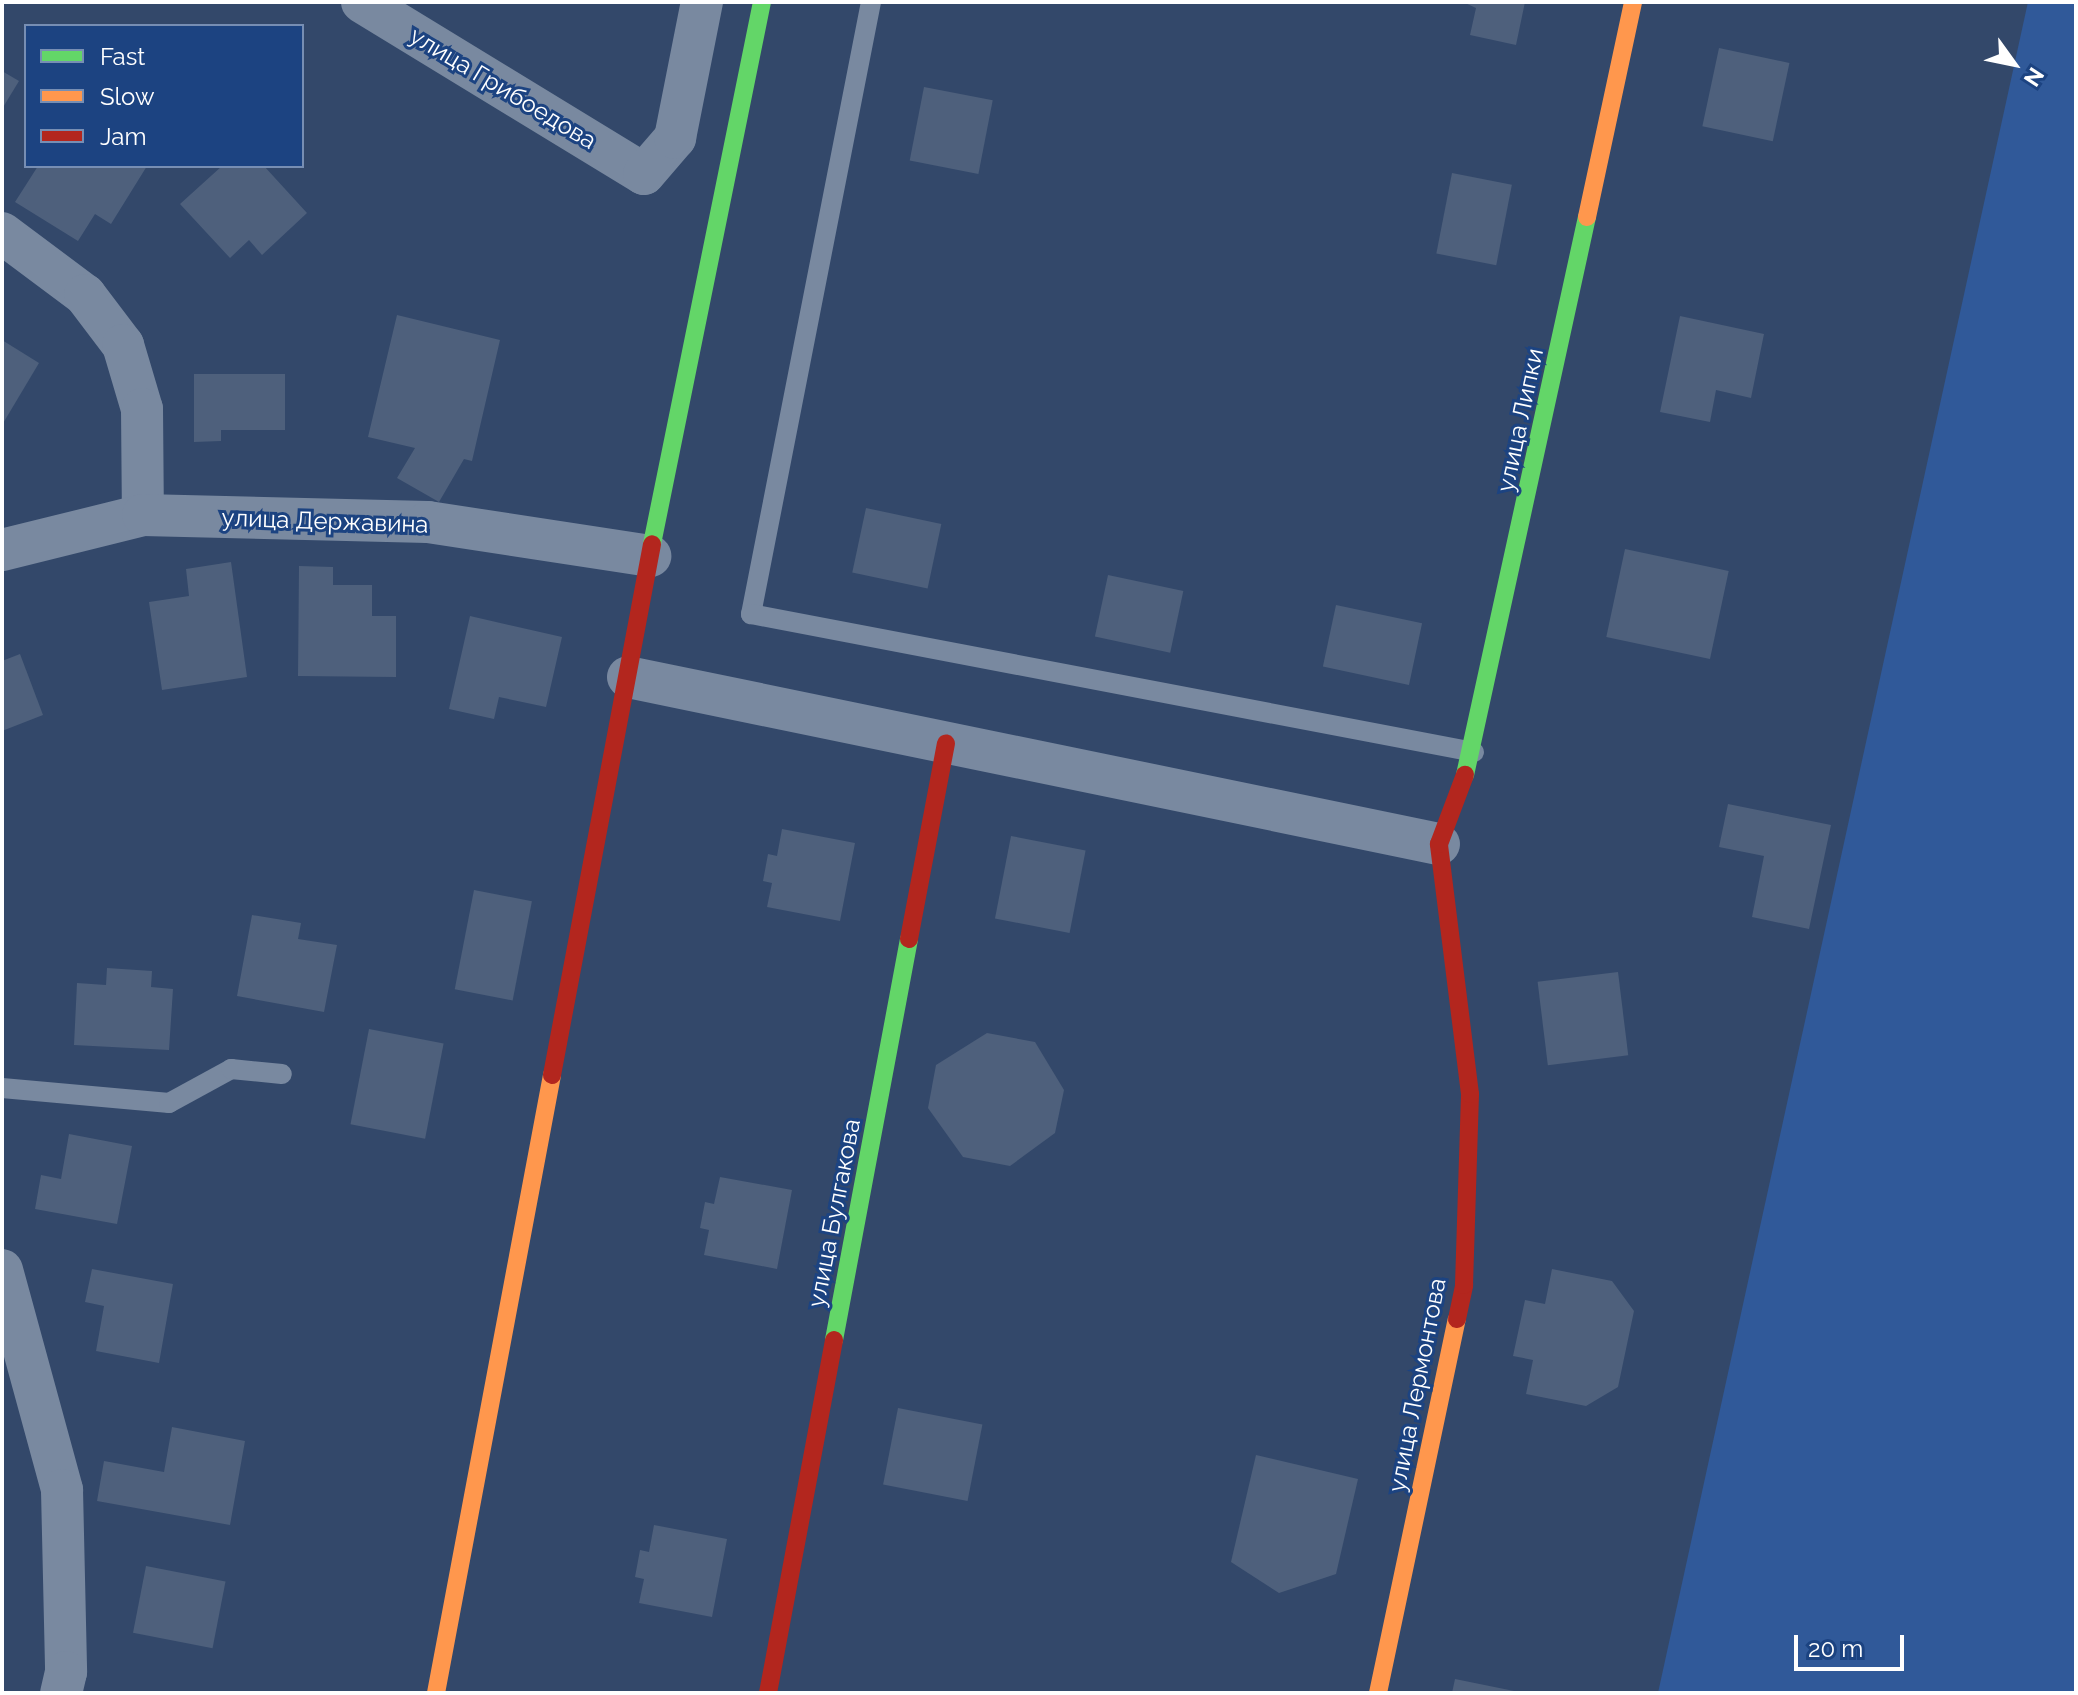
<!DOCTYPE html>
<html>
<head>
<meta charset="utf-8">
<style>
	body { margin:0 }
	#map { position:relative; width:2078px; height:1695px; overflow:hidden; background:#33486a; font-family:Raleway,sans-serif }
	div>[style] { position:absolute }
	.green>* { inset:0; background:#305999 }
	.building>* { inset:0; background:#4e607c; transform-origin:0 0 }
	.lane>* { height:20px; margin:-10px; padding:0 10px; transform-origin:10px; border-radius:10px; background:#7989a0 }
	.street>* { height:42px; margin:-21px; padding:0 21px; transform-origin:21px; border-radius:21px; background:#7989a0 }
	.fast>* { height:18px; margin:-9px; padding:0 9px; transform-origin:9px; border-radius:9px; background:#63d668 }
	.slow>* { height:18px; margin:-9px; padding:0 9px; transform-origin:9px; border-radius:9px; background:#ff974d }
	.jam>* { height:18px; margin:-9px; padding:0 9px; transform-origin:9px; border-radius:9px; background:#b3261e }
	span { translate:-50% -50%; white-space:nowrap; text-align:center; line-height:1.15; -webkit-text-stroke:6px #1c4381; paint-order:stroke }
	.street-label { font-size:24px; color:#fff }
	.frame { position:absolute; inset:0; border:4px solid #fff; pointer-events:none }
	.legend { position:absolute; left:24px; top:24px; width:280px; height:144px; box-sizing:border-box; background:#1c4381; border:2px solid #778eb3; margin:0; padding:10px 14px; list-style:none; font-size:24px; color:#fff }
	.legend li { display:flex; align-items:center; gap:16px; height:40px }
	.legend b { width:40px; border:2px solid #778eb3 }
	.north { position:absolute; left:1974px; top:24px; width:80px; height:80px; -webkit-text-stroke:6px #1c4381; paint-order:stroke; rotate:123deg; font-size:22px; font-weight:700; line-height:32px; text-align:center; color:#fff }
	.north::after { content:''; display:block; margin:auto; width:28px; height:36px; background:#fff; clip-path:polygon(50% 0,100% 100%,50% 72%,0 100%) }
	.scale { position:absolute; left:1794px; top:1635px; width:110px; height:36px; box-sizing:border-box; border:4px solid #fff; border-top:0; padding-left:10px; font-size:24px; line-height:28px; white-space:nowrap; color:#fff; -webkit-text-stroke:6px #1c4381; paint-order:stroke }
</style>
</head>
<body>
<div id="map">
	<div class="green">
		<div style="clip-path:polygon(2028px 2px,2076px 2px,2076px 1693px,1658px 1693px)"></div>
	</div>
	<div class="building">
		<div style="clip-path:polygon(1463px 2px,1525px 2px,1516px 45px,1470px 35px,1476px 8px)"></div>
		<div style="left:1719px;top:48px;width:72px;height:80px;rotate:12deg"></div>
		<div style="clip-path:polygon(2px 71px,19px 81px,2px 109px)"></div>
		<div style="left:924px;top:87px;width:70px;height:75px;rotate:11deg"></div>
		<div style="clip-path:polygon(38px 166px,147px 166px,111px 224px,95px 214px,78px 241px,15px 202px)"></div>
		<div style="clip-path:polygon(222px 166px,264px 166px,307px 213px,262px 255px,249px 240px,230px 258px,180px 204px)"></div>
		<div style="left:1452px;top:173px;width:61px;height:82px;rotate:11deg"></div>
		<div style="clip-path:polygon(397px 315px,500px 340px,472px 461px,464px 459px,439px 502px,397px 478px,415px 448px,368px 437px)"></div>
		<div style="clip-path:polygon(1680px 316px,1764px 334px,1751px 398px,1716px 390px,1710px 422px,1660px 412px)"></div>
		<div style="clip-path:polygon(2px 340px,39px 363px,2px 425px)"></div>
		<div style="clip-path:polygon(194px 374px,285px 374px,285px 430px,221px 430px,221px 441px,194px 442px)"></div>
		<div style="left:866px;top:508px;width:77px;height:66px;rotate:12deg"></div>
		<div style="left:1625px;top:549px;width:106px;height:90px;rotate:12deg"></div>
		<div style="clip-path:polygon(231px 562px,247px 677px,162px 690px,149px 602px,189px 596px,186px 569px)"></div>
		<div style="clip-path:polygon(299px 566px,333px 567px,333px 585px,372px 585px,372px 616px,396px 616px,396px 677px,298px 676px)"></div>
		<div style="left:1108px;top:575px;width:77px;height:63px;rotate:12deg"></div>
		<div style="left:1336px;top:605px;width:88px;height:63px;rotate:12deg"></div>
		<div style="clip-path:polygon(470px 616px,562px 637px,546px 707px,499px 697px,494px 719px,449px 709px)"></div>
		<div style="clip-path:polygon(20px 654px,43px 715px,2px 731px,2px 661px)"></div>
		<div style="clip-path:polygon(1728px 804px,1831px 825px,1809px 929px,1752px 917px,1764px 856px,1719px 847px)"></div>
		<div style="clip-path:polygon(782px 829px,855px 843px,840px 921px,767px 907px,772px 883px,763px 881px,768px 854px,777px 856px)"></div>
		<div style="left:1011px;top:836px;width:76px;height:84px;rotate:11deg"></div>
		<div style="left:474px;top:890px;width:59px;height:101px;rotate:11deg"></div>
		<div style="clip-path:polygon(252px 915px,301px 923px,298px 939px,337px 945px,324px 1012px,237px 996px)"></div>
		<div style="clip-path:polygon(107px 968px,152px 971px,151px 987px,173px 989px,169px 1050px,74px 1045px,77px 983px,106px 985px)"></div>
		<div style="left:1618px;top:972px;width:84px;height:81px;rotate:83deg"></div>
		<div style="left:369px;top:1029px;width:76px;height:97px;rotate:11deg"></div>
		<div style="clip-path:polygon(987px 1033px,1035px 1042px,1064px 1090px,1055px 1133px,1010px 1166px,963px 1157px,928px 1108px,936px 1065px)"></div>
		<div style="clip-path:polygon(69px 1134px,132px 1146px,117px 1224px,35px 1209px,41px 1175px,61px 1179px)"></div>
		<div style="clip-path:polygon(720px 1177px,792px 1190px,777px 1269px,704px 1255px,709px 1230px,700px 1228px,705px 1202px,714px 1204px)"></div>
		<div style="clip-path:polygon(92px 1269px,173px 1284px,159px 1363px,96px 1351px,104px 1306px,85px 1302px)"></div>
		<div style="clip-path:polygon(1552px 1269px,1612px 1281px,1634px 1311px,1618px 1387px,1586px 1406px,1526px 1394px,1533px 1360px,1513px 1356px,1525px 1300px,1545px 1304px)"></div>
		<div style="left:898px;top:1408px;width:86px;height:78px;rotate:11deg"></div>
		<div style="clip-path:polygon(172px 1427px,245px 1441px,230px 1525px,97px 1501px,104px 1461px,164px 1472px)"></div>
		<div style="clip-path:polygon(1256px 1455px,1358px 1479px,1336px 1574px,1279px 1593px,1231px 1562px)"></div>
		<div style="clip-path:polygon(654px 1525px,727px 1539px,712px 1617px,639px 1603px,644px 1579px,635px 1577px,640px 1550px,649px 1552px)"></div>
		<div style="left:146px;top:1566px;width:81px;height:68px;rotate:11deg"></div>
		<div style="clip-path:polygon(1455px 1679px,1519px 1692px,1519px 1693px,1452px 1693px)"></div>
	</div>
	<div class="lane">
		<div style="left:871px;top:2px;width:624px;rotate:101.09deg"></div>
		<div style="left:751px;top:614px;width:736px;rotate:10.81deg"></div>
		<div style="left:2px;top:1088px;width:168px;rotate:5.1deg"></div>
		<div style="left:169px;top:1103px;width:71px;rotate:-28.7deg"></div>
		<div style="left:231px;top:1069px;width:51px;rotate:5.6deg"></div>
	</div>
	<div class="street">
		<div style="left:362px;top:2px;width:330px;rotate:31.4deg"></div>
		<div style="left:644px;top:174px;width:48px;rotate:-49.3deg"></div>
		<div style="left:675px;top:138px;width:139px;rotate:-78.8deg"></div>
		<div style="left:2px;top:233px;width:104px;rotate:36.8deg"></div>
		<div style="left:85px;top:295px;width:63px;rotate:52.8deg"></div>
		<div style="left:123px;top:345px;width:67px;rotate:73.5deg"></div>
		<div style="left:142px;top:409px;width:106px;rotate:89.5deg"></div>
		<div style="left:2px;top:550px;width:145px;rotate:-13.9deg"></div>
		<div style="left:143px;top:515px;width:285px;rotate:1.4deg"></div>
		<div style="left:428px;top:522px;width:225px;rotate:8.7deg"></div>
		<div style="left:628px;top:677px;width:828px;rotate:11.64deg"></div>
		<div style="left:2px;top:1270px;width:228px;rotate:74.7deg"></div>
		<div style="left:62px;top:1490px;width:182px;rotate:88.7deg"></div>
		<div style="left:66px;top:1672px;width:22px;rotate:103deg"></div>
	</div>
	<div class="fast">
		<div style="left:652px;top:544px;width:553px;rotate:-78.53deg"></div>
		<div style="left:1465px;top:775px;width:571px;rotate:-77.67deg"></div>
		<div style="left:834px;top:1340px;width:408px;rotate:-79.4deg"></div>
	</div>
	<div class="slow">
		<div style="left:1587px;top:217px;width:220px;rotate:-77.9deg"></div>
		<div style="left:436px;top:1693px;width:629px;rotate:-79.37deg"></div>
		<div style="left:1378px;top:1693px;width:382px;rotate:-78.1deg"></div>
	</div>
	<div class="jam">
		<div style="left:909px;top:939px;width:199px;rotate:-79.3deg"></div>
		<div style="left:552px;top:1075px;width:540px;rotate:-79.33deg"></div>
		<div style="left:1457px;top:1319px;width:35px;rotate:-78deg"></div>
		<div style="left:1464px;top:1285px;width:191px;rotate:-88.2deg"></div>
		<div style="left:1470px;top:1094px;width:252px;rotate:-97.1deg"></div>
		<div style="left:1439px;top:844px;width:74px;rotate:-69.4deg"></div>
		<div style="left:768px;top:1693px;width:359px;rotate:-79.4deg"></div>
	</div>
	<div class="street-label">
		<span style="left:503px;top:88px;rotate:31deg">улица Грибоедова</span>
		<span style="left:1520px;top:420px;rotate:-78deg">улица Липки</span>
		<span style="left:325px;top:521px;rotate:2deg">улица Державина</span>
		<span style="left:834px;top:1213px;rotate:-79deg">улица Булгакова</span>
		<span style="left:1417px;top:1385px;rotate:-79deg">улица Лермонтова</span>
	</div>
	<div class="frame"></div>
	<ul class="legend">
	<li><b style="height:10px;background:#63d668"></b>Fast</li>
	<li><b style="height:10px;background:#ff974d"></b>Slow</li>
	<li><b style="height:10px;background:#b3261e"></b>Jam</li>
	</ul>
	<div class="north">N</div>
	<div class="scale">20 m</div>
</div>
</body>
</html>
